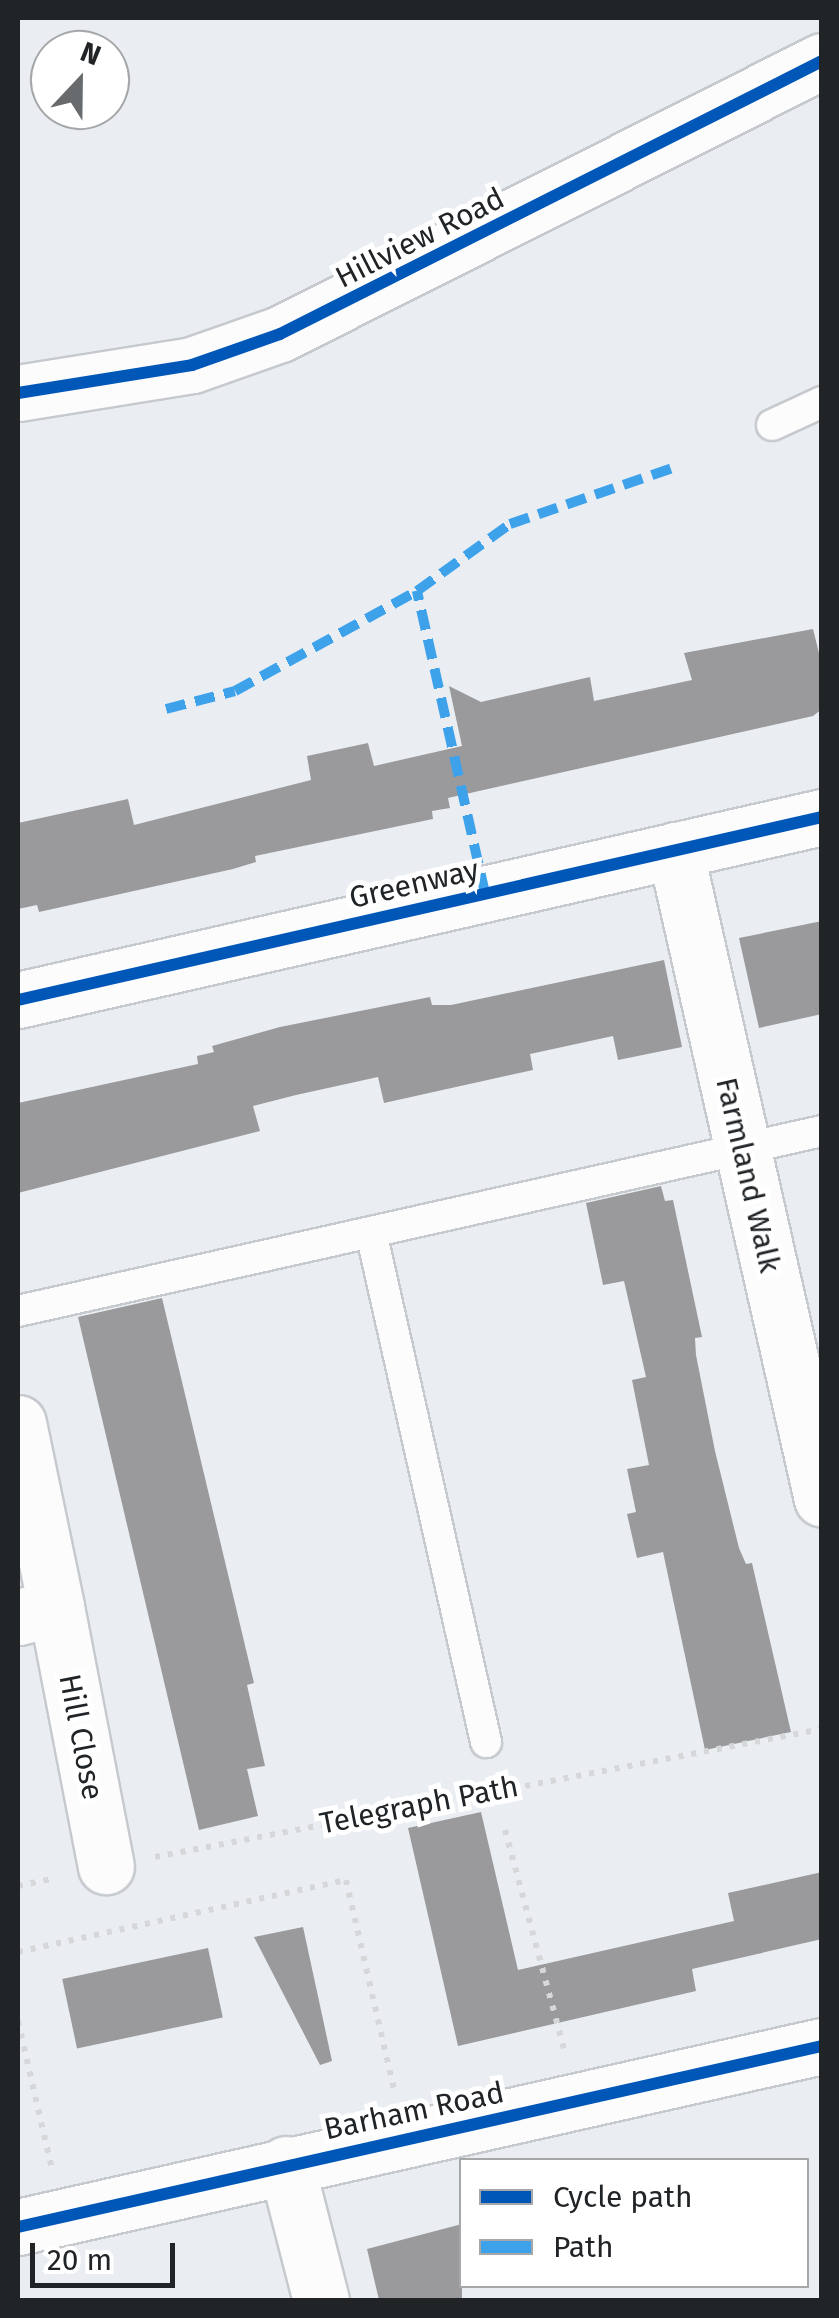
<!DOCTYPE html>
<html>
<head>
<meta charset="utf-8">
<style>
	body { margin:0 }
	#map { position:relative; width:839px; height:2318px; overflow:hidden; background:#eaeef3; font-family:"Fira Sans",sans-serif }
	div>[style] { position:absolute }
	.building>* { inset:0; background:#9a9a9c; transform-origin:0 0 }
	.path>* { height:6px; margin-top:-3px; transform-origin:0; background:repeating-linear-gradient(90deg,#d6d7d9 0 5px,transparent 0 13px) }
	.roads { filter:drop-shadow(2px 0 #c6c9cd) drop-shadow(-2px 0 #c6c9cd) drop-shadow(0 2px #c6c9cd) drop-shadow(0 -2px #c6c9cd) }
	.service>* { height:30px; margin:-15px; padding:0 15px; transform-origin:15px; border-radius:15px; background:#fcfcfd }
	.minor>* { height:55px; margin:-27.5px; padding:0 27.5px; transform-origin:27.5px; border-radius:27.5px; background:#fcfcfd }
	.quiet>* { height:10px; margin-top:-5px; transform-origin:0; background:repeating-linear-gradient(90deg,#3ea2eb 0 20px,transparent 0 30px) }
	.cycleway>* { height:12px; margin:-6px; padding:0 6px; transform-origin:6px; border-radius:6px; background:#0057b8 }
	span { translate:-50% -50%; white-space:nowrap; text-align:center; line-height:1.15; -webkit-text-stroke:10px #fff; paint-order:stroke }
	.street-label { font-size:30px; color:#212427 }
	.frame { position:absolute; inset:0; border:20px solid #212427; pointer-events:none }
	.legend { position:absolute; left:459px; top:2158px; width:350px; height:130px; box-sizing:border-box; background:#fff; border:2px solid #a6a7a9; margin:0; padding:12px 18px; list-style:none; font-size:30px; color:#212427 }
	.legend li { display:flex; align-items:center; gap:20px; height:50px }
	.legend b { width:50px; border:2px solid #a6a7a9 }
	.north { position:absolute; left:30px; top:30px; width:100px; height:100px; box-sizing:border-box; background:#fff; border:2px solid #a6a7a9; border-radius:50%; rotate:22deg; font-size:28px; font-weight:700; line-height:40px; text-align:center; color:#212427 }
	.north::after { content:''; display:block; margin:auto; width:35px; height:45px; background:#676b6e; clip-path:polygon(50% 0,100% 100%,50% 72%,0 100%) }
	.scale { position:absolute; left:30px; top:2243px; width:145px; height:45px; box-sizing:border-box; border:5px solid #212427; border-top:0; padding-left:12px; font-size:30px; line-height:35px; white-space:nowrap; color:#212427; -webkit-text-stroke:8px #fff; paint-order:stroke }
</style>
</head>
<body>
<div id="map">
	<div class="building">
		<div style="clip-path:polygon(813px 629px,822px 665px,822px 709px,813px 716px,448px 798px,450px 808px,432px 811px,433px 819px,255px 856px,256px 862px,233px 869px,39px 912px,37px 905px,18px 909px,18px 823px,128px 799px,134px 825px,311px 780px,307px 756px,368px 743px,374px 766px,462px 746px,449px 686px,481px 702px,590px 677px,594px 701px,692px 680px,684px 653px)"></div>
		<div style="clip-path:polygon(822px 921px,822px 1014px,759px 1028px,739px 938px)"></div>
		<div style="clip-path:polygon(664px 960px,682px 1047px,618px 1060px,613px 1036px,530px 1054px,533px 1070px,384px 1103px,378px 1077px,296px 1095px,253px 1106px,260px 1131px,18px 1193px,18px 1103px,198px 1064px,197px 1056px,214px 1052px,212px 1046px,280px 1027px,430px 997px,432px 1005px,451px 1005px)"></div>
		<div style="clip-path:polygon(661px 1186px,665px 1201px,673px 1200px,702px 1337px,695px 1338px,696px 1355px,715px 1451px,739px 1548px,746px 1564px,752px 1563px,791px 1732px,705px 1750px,663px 1552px,637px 1558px,627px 1514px,636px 1512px,627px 1469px,649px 1465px,632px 1380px,646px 1377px,624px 1281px,603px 1285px,586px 1203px)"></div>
		<div style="clip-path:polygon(162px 1298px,254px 1683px,247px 1685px,265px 1766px,247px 1769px,258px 1816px,199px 1830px,78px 1317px)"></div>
		<div style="clip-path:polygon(481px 1812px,518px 1970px,734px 1921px,728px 1893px,822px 1872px,822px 1939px,692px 1969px,696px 1991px,458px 2046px,408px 1828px)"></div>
		<div style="clip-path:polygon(303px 1927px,332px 2061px,320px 2065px,254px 1937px)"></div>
		<div style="left:208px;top:1948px;width:71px;height:149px;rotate:78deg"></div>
		<div style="clip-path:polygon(462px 2224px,462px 2300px,379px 2300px,367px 2249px)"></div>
	</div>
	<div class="path">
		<div style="left:505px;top:1830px;width:230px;rotate:74.9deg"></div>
		<div style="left:155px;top:1857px;width:679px;rotate:-10.86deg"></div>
		<div style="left:18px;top:1886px;width:38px;rotate:-12deg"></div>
		<div style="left:18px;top:1952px;width:336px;rotate:-12.4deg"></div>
		<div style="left:346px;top:1880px;width:214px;rotate:77.1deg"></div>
		<div style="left:18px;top:2021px;width:148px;rotate:77.1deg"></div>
	</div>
	<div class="roads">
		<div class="service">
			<div style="left:772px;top:425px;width:55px;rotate:-24.7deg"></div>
			<div style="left:371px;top:1232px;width:523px;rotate:77.29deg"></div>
			<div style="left:18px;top:1311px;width:824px;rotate:-12.62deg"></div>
		</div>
		<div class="minor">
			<div style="left:18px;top:393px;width:176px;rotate:-9.1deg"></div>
			<div style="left:192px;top:365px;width:93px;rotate:-19.4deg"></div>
			<div style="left:280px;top:334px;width:607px;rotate:-26.73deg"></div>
			<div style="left:675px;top:850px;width:665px;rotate:77.24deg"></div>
			<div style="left:18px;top:1000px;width:825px;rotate:-12.82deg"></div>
			<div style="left:18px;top:1423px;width:188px;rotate:78.3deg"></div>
			<div style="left:56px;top:1607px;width:39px;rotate:165deg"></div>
			<div style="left:56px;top:1607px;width:264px;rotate:79.1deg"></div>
			<div style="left:286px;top:2164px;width:140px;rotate:75.6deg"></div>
			<div style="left:18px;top:2227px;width:824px;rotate:-12.69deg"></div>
		</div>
	</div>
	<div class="quiet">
		<div style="left:166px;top:709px;width:71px;rotate:-14.6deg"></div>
		<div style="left:235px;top:691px;width:208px;rotate:-28.8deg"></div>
		<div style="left:485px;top:893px;width:310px;rotate:-102.7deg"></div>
		<div style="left:417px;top:591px;width:115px;rotate:-35.8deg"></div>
		<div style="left:510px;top:524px;width:178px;rotate:-19deg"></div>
	</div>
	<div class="cycleway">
		<div style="left:18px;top:393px;width:176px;rotate:-9.1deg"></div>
		<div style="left:192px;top:365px;width:93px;rotate:-19.4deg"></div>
		<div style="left:280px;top:334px;width:607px;rotate:-26.73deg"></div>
		<div style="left:18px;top:1000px;width:825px;rotate:-12.82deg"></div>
		<div style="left:18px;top:2227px;width:824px;rotate:-12.69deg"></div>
	</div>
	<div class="street-label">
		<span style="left:420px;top:238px;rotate:-27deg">Hillview Road</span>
		<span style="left:414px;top:884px;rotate:-13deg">Greenway</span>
		<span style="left:748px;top:1175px;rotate:77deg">Farmland Walk</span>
		<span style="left:81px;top:1737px;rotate:79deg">Hill Close</span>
		<span style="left:419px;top:1805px;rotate:-11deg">Telegraph Path</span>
		<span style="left:414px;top:2111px;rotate:-12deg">Barham Road</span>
	</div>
	<div class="frame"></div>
	<ul class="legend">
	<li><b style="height:12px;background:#0057b8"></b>Cycle path</li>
	<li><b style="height:12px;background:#3ea2eb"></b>Path</li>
	</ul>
	<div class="north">N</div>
	<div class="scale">20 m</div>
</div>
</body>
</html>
